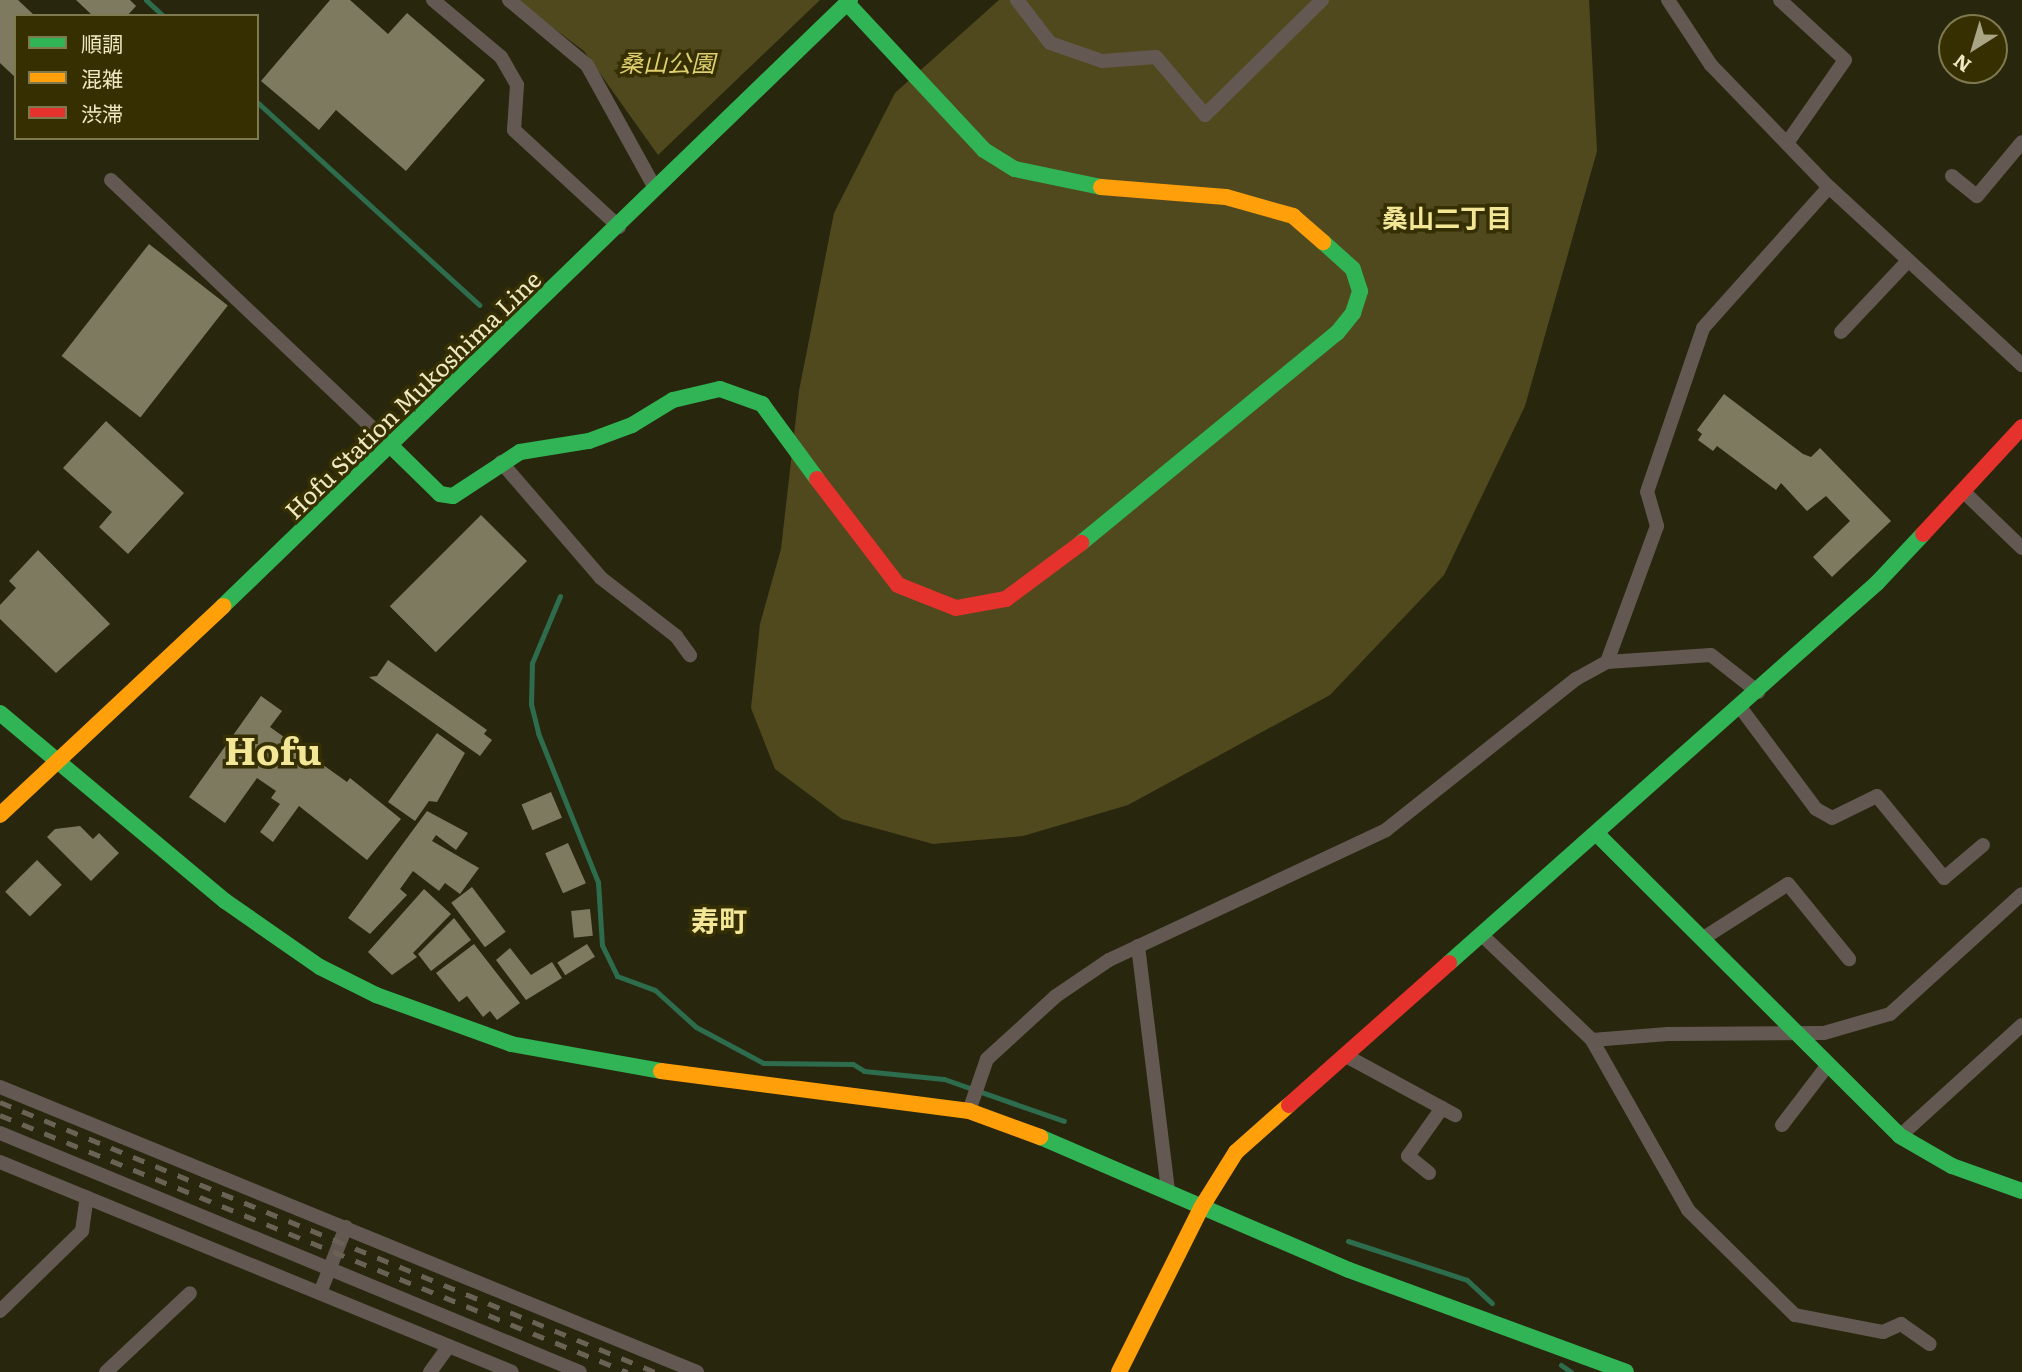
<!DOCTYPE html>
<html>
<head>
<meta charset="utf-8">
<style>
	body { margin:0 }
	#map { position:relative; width:2022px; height:1372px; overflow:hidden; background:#29260e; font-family:Literata,"Noto Sans JP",serif }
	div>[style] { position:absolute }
	.green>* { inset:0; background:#51491e }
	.stream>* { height:5px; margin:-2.5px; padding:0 2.5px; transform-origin:2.5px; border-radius:2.5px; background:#2d6d4d }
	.building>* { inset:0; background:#7e7a60; transform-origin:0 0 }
	.street>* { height:14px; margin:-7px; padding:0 7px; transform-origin:7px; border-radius:7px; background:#635952 }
	.fast>* { height:16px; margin:-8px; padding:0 8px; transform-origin:8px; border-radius:8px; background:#30b455 }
	.slow>* { height:16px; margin:-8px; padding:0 8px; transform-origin:8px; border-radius:8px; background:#ff9f0a }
	.jam>* { height:16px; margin:-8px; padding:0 8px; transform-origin:8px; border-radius:8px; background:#e5322d }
	.rail>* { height:5px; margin-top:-2.5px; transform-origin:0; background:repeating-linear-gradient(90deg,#6a6355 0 12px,transparent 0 24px) }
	span { translate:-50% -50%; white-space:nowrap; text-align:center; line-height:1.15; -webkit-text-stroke:7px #352f02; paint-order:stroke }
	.park-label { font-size:24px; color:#dfcf6f; font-style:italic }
	.street-label { font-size:24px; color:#efe9c3 }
	.neighbourhood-label { font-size:26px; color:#f3e797; font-weight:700 }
	.quarter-label { font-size:28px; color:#f3e797; font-weight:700 }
	.town-label { font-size:38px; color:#f3e797; font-weight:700 }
	.legend { position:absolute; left:14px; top:14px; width:245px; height:126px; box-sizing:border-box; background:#352f02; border:2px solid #7f794f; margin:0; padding:9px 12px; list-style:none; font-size:21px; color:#efe9c3 }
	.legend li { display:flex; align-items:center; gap:14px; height:35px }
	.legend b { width:35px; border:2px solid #7f794f }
	.north { position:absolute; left:1938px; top:14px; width:70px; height:70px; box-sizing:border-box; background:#352f02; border:2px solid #7f794f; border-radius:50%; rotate:217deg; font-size:19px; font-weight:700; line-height:28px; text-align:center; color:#efe9c3 }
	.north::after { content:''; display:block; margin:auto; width:24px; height:32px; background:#aaa584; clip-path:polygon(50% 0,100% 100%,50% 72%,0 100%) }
</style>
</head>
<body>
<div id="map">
	<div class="green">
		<div style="clip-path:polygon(516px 0,820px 0,658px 155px,584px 51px)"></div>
		<div style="clip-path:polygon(999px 0,1589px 0,1597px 151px,1525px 406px,1444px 575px,1330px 695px,1128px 805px,1023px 836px,933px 844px,842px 819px,775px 769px,751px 708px,760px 624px,781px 549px,799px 391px,834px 213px,895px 93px)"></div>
	</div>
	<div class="stream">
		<div style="left:146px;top:0;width:23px;rotate:43deg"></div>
		<div style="left:257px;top:102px;width:301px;rotate:42.4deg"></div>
		<div style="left:560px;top:596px;width:73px;rotate:112.7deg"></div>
		<div style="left:532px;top:663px;width:41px;rotate:91.4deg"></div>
		<div style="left:531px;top:704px;width:30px;rotate:76deg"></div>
		<div style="left:538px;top:733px;width:161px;rotate:68.1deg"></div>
		<div style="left:598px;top:882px;width:63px;rotate:86.4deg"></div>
		<div style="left:602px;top:945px;width:34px;rotate:64deg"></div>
		<div style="left:617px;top:976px;width:40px;rotate:20.2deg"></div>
		<div style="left:655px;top:990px;width:55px;rotate:42.1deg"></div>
		<div style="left:696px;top:1027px;width:76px;rotate:28.2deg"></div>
		<div style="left:763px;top:1063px;width:90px;rotate:0.6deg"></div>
		<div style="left:853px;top:1064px;width:13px;rotate:32deg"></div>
		<div style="left:864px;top:1071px;width:80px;rotate:5.7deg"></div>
		<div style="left:944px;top:1079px;width:127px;rotate:19.3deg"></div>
		<div style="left:1348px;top:1241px;width:125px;rotate:18.1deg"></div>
		<div style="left:1467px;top:1280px;width:34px;rotate:43deg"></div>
		<div style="left:1561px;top:1365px;width:12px;rotate:35deg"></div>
	</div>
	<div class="building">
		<div style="clip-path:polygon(0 0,18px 0,35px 16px,16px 16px,16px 78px,0 63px)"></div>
		<div style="clip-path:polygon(76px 0,130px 0,136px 6px,127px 16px,93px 16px)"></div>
		<div style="clip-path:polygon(330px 0,350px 0,388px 34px,407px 13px,485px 80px,406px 171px,336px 110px,319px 130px,261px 81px)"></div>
		<div style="left:149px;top:244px;width:100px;height:142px;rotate:38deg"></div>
		<div style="clip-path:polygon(1724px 394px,1803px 454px,1811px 457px,1820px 448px,1891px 521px,1832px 577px,1813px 557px,1850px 521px,1826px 496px,1807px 511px,1781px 483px,1776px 490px,1717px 446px,1713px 451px,1698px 440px,1702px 434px,1697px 430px)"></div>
		<div style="clip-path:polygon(106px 421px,184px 493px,128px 554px,99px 527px,112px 512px,63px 468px)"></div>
		<div style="left:481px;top:515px;width:65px;height:129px;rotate:45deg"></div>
		<div style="clip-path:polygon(38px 550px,110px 624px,56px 673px,0 619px,0 605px,16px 588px,9px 581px)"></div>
		<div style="clip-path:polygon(388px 660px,487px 730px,484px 734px,492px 740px,480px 756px,369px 677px,377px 676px)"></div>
		<div style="clip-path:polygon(261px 696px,282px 711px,270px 727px,347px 782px,350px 778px,401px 819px,367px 860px,299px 806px,273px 842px,260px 832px,280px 804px,271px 798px,276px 791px,257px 778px,225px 823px,189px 797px)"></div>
		<div style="clip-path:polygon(437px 733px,465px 753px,437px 802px,429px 801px,415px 821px,388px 802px)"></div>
		<div style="left:551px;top:792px;width:28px;height:32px;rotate:67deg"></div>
		<div style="clip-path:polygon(427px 811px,468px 833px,456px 850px,436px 835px,432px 841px,479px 868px,460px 894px,445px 883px,439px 891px,413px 871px,400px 889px,407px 895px,370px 934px,348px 918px)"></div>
		<div style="clip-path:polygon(80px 826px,93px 839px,99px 833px,119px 853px,91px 881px,47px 837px,55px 829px)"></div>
		<div style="left:568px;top:843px;width:44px;height:25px;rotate:66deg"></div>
		<div style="left:37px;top:860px;width:35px;height:45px;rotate:45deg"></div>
		<div style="left:472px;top:887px;width:56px;height:26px;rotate:53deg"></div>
		<div style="clip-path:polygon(424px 889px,451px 914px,413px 953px,417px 957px,392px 975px,368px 952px)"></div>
		<div style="left:590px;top:909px;width:27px;height:19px;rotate:84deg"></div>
		<div style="clip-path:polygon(454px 918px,471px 940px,431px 971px,418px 954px)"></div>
		<div style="clip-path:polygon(474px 944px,520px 1003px,497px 1020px,490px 1011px,483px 1017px,467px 996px,459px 1002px,436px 973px)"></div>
		<div style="left:587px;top:944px;width:15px;height:35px;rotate:58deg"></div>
		<div style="clip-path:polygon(510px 948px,531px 975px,552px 962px,562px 978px,526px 1000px,496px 960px)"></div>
	</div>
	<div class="street">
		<div style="left:433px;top:0;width:89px;rotate:40deg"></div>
		<div style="left:501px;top:57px;width:32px;rotate:60deg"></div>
		<div style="left:517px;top:85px;width:45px;rotate:93.8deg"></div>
		<div style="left:514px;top:130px;width:143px;rotate:42.7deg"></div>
		<div style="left:509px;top:0;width:102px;rotate:39.8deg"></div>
		<div style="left:587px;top:65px;width:141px;rotate:61.1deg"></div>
		<div style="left:1017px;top:0;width:54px;rotate:52.5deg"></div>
		<div style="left:1050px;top:43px;width:55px;rotate:19.1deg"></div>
		<div style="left:1102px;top:61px;width:54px;rotate:-4.2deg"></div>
		<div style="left:1156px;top:57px;width:76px;rotate:49.8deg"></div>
		<div style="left:1205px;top:115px;width:164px;rotate:-44.5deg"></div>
		<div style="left:1668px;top:0;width:78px;rotate:56.5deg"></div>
		<div style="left:1711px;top:65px;width:170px;rotate:46deg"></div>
		<div style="left:1780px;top:0;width:88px;rotate:42.7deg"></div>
		<div style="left:1845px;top:60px;width:101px;rotate:124.9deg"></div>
		<div style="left:1952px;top:176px;width:32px;rotate:39deg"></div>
		<div style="left:1977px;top:196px;width:70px;rotate:-50.2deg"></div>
		<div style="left:111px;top:180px;width:388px;rotate:43.5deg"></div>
		<div style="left:1841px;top:332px;width:96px;rotate:-46.7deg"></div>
		<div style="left:501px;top:462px;width:153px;rotate:49.2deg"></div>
		<div style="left:601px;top:578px;width:95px;rotate:37.7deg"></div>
		<div style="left:676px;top:636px;width:24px;rotate:54deg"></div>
		<div style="left:1963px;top:491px;width:82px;rotate:44deg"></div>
		<div style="left:1607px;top:662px;width:145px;rotate:-69.8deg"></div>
		<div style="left:1657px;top:526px;width:35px;rotate:-106deg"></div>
		<div style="left:1647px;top:492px;width:173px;rotate:-71.1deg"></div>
		<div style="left:1703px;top:328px;width:189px;rotate:-48.2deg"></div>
		<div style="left:1829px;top:187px;width:263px;rotate:42.7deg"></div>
		<div style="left:1740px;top:707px;width:127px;rotate:53.3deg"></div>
		<div style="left:1816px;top:809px;width:18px;rotate:29deg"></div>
		<div style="left:1832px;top:818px;width:50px;rotate:-26.1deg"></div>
		<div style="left:1877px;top:796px;width:106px;rotate:50.7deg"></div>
		<div style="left:1944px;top:878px;width:51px;rotate:-40.2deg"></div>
		<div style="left:1484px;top:937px;width:149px;rotate:43.6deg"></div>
		<div style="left:1592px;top:1040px;width:195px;rotate:60.5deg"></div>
		<div style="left:1688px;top:1210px;width:150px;rotate:44.5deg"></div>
		<div style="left:1795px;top:1315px;width:90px;rotate:10.9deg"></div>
		<div style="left:1883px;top:1332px;width:20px;rotate:-24deg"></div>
		<div style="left:1901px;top:1324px;width:35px;rotate:35deg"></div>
		<div style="left:1702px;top:939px;width:102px;rotate:-32.6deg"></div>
		<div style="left:1788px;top:884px;width:97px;rotate:50.9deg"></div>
		<div style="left:1138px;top:946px;width:245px;rotate:83deg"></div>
		<div style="left:1592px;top:1040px;width:76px;rotate:-4.5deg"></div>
		<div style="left:1668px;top:1034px;width:156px;rotate:-0.4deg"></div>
		<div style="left:1824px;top:1033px;width:69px;rotate:-16.1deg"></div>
		<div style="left:1890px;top:1014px;width:178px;rotate:-42.3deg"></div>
		<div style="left:1348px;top:1057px;width:122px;rotate:28.5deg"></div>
		<div style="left:0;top:1087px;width:753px;rotate:22.24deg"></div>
		<div style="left:969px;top:1111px;width:55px;rotate:-70.9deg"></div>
		<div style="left:987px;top:1059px;width:93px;rotate:-42.4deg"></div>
		<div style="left:1056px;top:996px;width:64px;rotate:-34.2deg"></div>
		<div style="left:1109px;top:960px;width:306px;rotate:-25.1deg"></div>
		<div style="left:1386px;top:830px;width:243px;rotate:-38.5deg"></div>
		<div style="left:1576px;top:679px;width:35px;rotate:-29deg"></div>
		<div style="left:1607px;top:662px;width:104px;rotate:-3.9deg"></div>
		<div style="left:1711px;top:655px;width:60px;rotate:38.2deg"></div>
		<div style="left:1782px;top:1125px;width:74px;rotate:-52.7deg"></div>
		<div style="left:0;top:1133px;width:627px;rotate:22.4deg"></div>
		<div style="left:1900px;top:1136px;width:165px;rotate:-42.3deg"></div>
		<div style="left:0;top:1162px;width:553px;rotate:22.3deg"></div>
		<div style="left:1429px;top:1173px;width:27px;rotate:-141deg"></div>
		<div style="left:1408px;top:1156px;width:59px;rotate:-54.7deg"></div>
		<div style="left:320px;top:1293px;width:71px;rotate:-68.5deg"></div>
		<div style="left:0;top:1311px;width:115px;rotate:-44.3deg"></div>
		<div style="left:82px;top:1231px;width:34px;rotate:-82deg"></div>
		<div style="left:106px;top:1372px;width:115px;rotate:-43.2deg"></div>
		<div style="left:430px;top:1372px;width:32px;rotate:-54deg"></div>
	</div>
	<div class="fast">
		<div style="left:847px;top:3px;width:201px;rotate:47deg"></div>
		<div style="left:984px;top:150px;width:36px;rotate:32deg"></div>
		<div style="left:1015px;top:169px;width:88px;rotate:11.8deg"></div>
		<div style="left:392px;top:447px;width:67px;rotate:44.4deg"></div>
		<div style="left:440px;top:494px;width:13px;rotate:9deg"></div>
		<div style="left:453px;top:496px;width:80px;rotate:-33.3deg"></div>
		<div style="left:520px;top:452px;width:70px;rotate:-9.1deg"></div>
		<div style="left:589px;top:441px;width:46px;rotate:-20.4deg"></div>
		<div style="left:632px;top:425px;width:48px;rotate:-31.4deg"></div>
		<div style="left:673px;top:400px;width:48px;rotate:-13.2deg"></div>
		<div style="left:720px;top:389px;width:45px;rotate:19.7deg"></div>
		<div style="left:762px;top:404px;width:93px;rotate:53.7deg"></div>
		<div style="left:1081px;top:543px;width:331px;rotate:-39.4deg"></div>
		<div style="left:1337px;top:333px;width:26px;rotate:-51deg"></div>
		<div style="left:1353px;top:313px;width:23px;rotate:-72deg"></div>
		<div style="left:1360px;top:291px;width:23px;rotate:-108deg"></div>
		<div style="left:1353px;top:269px;width:40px;rotate:-138deg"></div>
		<div style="left:223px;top:606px;width:872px;rotate:-44.02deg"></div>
		<div style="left:0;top:713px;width:293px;rotate:39.9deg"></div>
		<div style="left:225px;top:901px;width:116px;rotate:34.8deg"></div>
		<div style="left:320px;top:967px;width:63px;rotate:26.6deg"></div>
		<div style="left:376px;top:995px;width:144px;rotate:19.9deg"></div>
		<div style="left:511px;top:1044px;width:152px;rotate:10.2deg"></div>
		<div style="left:1598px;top:835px;width:426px;rotate:44.9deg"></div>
		<div style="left:1900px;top:1136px;width:60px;rotate:30deg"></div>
		<div style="left:1952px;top:1166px;width:74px;rotate:19.7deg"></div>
		<div style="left:1449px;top:963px;width:572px;rotate:-41.6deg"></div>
		<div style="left:1877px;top:583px;width:67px;rotate:-46.8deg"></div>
		<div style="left:1040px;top:1137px;width:336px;rotate:23.3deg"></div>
		<div style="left:1349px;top:1270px;width:295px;rotate:20.2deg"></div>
	</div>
	<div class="slow">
		<div style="left:1101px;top:187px;width:125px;rotate:4.6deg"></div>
		<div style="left:1226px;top:197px;width:70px;rotate:15.8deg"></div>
		<div style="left:1293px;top:216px;width:40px;rotate:41deg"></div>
		<div style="left:0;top:815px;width:306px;rotate:-43.1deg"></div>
		<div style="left:661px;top:1071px;width:311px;rotate:7.4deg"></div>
		<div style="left:969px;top:1111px;width:76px;rotate:20.1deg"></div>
		<div style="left:1119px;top:1372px;width:183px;rotate:-63.4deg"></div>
		<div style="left:1201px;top:1208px;width:66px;rotate:-58deg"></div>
		<div style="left:1236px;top:1152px;width:71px;rotate:-41.6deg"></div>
	</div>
	<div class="jam">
		<div style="left:817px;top:479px;width:133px;rotate:52.6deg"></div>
		<div style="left:898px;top:585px;width:62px;rotate:21.6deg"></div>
		<div style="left:956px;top:608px;width:51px;rotate:-10.2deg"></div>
		<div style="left:1006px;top:599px;width:94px;rotate:-36.7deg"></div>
		<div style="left:1923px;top:534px;width:146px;rotate:-47.2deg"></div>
		<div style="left:1289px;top:1105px;width:214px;rotate:-41.6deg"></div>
	</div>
	<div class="rail">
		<div style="left:0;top:1102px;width:708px;rotate:22.4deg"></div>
		<div style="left:0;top:1115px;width:678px;rotate:22.29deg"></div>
	</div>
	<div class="park-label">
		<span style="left:667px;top:62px">桑山公園</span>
	</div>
	<div class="street-label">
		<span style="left:412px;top:394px;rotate:-44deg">Hofu Station Mukoshima Line</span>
	</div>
	<div class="neighbourhood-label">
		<span style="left:1447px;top:217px">桑山二丁目</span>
	</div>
	<div class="quarter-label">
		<span style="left:719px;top:919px">寿町</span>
	</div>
	<div class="town-label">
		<span style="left:273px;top:749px">Hofu</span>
	</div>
	<ul class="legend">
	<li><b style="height:9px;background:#30b455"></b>順調</li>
	<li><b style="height:9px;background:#ff9f0a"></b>混雑</li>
	<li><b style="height:9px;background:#e5322d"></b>渋滞</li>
	</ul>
	<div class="north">N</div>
</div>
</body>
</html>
